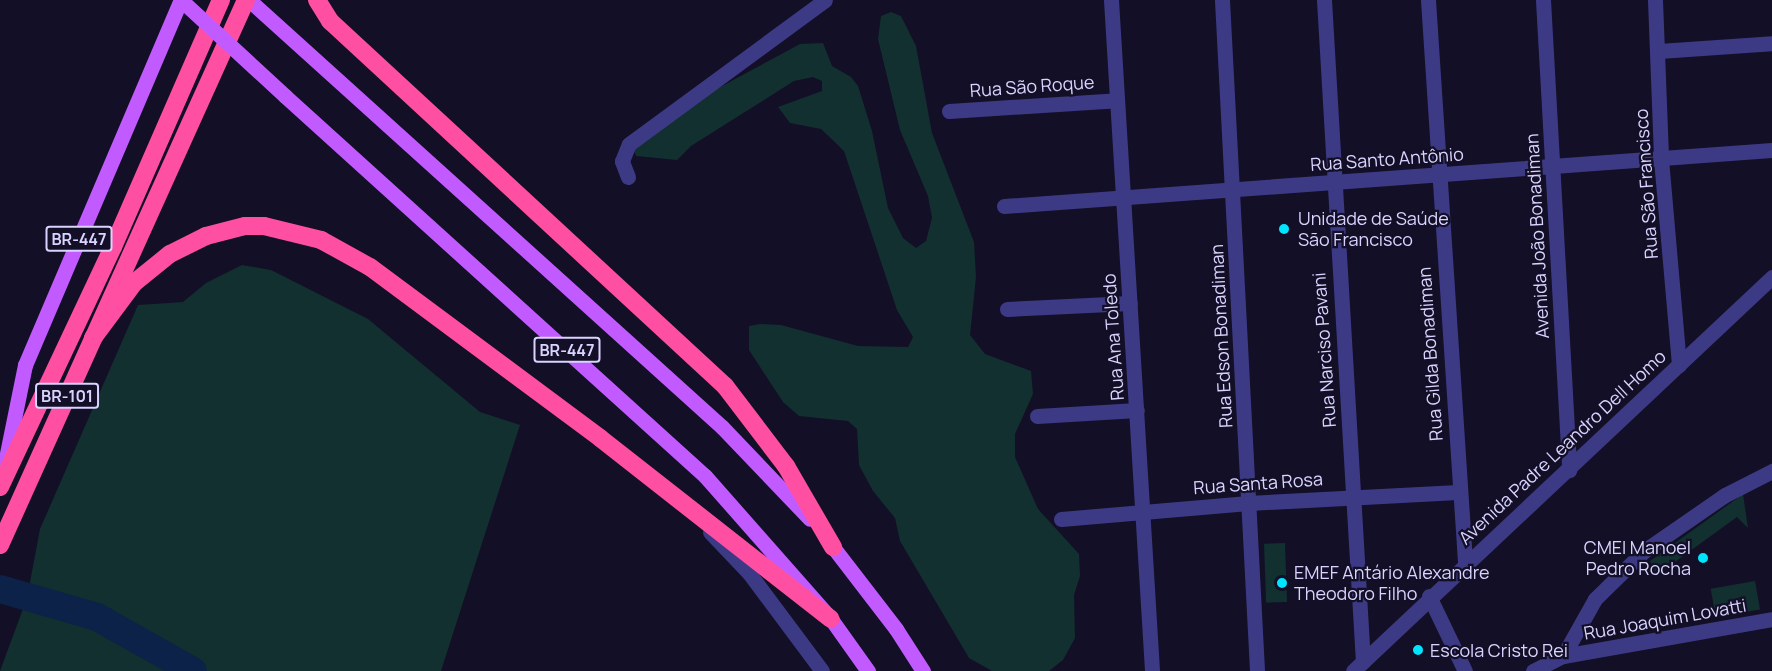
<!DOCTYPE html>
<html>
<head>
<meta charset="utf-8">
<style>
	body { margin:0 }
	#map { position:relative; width:1772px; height:671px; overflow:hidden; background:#130f26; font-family:Manrope,sans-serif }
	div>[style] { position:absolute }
	.green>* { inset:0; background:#12302f; transform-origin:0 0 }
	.river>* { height:28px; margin:-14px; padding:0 14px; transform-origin:14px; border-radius:14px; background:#0c2248 }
	.minor>* { height:15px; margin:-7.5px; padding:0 7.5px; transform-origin:7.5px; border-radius:7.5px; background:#3d3a85 }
	.major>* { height:15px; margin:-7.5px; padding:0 7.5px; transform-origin:7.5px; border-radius:7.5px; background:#c25bff }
	.highway>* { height:18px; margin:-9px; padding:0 9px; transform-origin:9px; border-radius:9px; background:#ff4fa3 }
	.major-bridge>* { height:15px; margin:-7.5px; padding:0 7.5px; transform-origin:7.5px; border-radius:7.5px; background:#c25bff }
	.dots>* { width:16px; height:16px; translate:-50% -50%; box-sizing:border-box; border:3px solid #130f26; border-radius:50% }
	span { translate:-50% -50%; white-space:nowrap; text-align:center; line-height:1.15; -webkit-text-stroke:4.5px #130f26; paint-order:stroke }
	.shield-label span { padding:2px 4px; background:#130f26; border:2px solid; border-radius:4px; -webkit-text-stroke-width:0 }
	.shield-label { font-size:16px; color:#d9d4ff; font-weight:700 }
	.street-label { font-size:18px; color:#d9d4ff }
	.poi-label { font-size:18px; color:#d9d4ff }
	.left { translate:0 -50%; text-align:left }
	.right { translate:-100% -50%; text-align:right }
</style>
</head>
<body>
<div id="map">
	<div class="green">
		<div style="clip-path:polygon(891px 12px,901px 16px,916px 46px,932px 133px,974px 242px,976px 277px,970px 335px,985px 354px,1031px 371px,1033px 394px,1015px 434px,1015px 457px,1038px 509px,1079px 554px,1080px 576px,1074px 595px,1075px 638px,1063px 660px,1049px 671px,992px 671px,969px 658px,900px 541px,895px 518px,873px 491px,859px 465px,857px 429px,848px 421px,799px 416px,783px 402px,749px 350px,749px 326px,760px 324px,781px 325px,858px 346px,908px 347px,913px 337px,897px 310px,844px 151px,821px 129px,790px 123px,778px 107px,822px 91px,822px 81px,813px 77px,794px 81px,691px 146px,677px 160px,636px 156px,632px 146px,711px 92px,800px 44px,823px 43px,832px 66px,851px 77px,858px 86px,872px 131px,888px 208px,903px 238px,916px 248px,926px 241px,932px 218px,928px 196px,900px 130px,878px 39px,881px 16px)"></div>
		<div style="clip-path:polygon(242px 265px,271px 270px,368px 319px,480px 412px,520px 425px,441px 671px,0 671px,27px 598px,40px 529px,138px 305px,183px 302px,206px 283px)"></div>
		<div style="clip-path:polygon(1743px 494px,1748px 528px,1737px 517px,1657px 575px,1650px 561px)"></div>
		<div style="left:1285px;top:543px;width:59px;height:21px;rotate:88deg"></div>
		<div style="left:1755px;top:581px;width:29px;height:45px;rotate:80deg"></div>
	</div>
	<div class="river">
		<div style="left:0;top:589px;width:101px;rotate:16.1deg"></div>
		<div style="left:97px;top:617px;width:110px;rotate:29.4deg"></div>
	</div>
	<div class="minor">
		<div style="left:1111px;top:0;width:672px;rotate:86.5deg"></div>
		<div style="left:1222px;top:0;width:672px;rotate:87.01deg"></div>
		<div style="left:1324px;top:0;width:663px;rotate:86.63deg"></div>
		<div style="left:1428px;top:0;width:563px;rotate:86.23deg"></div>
		<div style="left:1543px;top:0;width:471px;rotate:86.8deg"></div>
		<div style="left:1655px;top:0;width:159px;rotate:87.8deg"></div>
		<div style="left:1661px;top:159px;width:207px;rotate:85deg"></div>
		<div style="left:1659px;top:51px;width:113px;rotate:-4deg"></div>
		<div style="left:949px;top:111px;width:168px;rotate:-3.7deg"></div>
		<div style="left:628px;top:177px;width:17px;rotate:-111deg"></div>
		<div style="left:622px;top:161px;width:18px;rotate:-68deg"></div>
		<div style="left:629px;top:144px;width:243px;rotate:-36.3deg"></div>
		<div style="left:1004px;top:206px;width:770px;rotate:-4.17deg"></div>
		<div style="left:1007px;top:309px;width:123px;rotate:-2.8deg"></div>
		<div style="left:1037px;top:416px;width:100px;rotate:-3.4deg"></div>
		<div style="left:1061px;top:519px;width:188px;rotate:-4.9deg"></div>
		<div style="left:1248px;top:503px;width:210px;rotate:-3deg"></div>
		<div style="left:710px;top:532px;width:57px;rotate:46.4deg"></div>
		<div style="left:749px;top:573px;width:122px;rotate:53.3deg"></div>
		<div style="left:1429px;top:596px;width:83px;rotate:64.4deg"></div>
		<div style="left:1563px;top:656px;width:65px;rotate:-60.7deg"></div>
		<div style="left:1595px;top:599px;width:69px;rotate:-44.4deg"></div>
		<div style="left:1644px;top:551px;width:98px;rotate:-34.7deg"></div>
		<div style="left:1725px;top:495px;width:53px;rotate:-27.1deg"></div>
		<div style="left:1353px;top:671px;width:575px;rotate:-43.24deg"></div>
		<div style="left:1533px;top:671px;width:34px;rotate:-27deg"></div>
		<div style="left:1563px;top:656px;width:212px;rotate:-10deg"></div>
	</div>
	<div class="major">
		<div style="left:249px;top:0;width:637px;rotate:42.07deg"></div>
		<div style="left:722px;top:427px;width:127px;rotate:46.3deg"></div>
		<div style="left:285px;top:96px;width:566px;rotate:42.14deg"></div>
		<div style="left:705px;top:476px;width:191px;rotate:48.6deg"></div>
		<div style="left:831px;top:619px;width:64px;rotate:54.6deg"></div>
		<div style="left:3px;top:473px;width:110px;rotate:-78.5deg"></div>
		<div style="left:25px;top:365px;width:397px;rotate:-66.9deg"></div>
		<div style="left:826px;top:538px;width:115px;rotate:52.4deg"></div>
		<div style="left:896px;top:629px;width:50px;rotate:57.3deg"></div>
	</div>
	<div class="highway">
		<div style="left:317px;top:0;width:25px;rotate:58deg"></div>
		<div style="left:330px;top:21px;width:538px;rotate:42.74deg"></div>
		<div style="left:725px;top:386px;width:101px;rotate:52.7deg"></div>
		<div style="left:786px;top:466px;width:94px;rotate:59.9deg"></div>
		<div style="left:93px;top:338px;width:69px;rotate:-53.3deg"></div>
		<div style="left:134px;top:283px;width:46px;rotate:-38.9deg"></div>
		<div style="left:170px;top:254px;width:40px;rotate:-26.6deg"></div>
		<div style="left:206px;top:236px;width:40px;rotate:-14.4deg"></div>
		<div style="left:245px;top:226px;width:19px"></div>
		<div style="left:264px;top:226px;width:59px;rotate:13.8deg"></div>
		<div style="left:321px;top:240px;width:56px;rotate:28.9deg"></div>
		<div style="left:370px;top:267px;width:287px;rotate:36.6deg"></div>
		<div style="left:600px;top:438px;width:293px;rotate:38.1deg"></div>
		<div style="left:0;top:487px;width:265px;rotate:-64.8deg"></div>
		<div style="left:113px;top:247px;width:270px;rotate:-66.4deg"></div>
		<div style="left:0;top:545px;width:598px;rotate:-65.71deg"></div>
	</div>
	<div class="major-bridge">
		<div style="left:181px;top:0;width:142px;rotate:42.7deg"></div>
	</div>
	<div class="dots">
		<div style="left:1284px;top:229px;background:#00e5ff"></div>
		<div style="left:1703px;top:558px;background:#00e5ff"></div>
		<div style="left:1282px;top:583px;background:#00e5ff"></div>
		<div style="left:1418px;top:650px;background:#00e5ff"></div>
	</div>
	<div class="shield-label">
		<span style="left:79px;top:239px">BR-447</span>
		<span style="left:567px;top:350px">BR-447</span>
		<span style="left:67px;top:396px">BR-101</span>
	</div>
	<div class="street-label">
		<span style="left:1032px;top:86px;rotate:-4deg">Rua São Roque</span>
		<span style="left:1387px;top:159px;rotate:-4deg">Rua Santo Antônio</span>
		<span style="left:1646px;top:184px;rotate:-94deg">Rua São Francisco</span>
		<span style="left:1537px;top:236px;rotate:-93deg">Avenida João Bonadiman</span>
		<span style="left:1221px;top:336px;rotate:-93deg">Rua Edson Bonadiman</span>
		<span style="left:1113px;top:337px;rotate:-94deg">Rua Ana Toledo</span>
		<span style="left:1324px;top:350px;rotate:-94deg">Rua Narciso Pavani</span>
		<span style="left:1430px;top:354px;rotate:-94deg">Rua Gilda Bonadiman</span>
		<span style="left:1562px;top:447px;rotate:-43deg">Avenida Padre Leandro Dell Homo</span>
		<span style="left:1258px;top:483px;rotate:-4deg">Rua Santa Rosa</span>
		<span style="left:1665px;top:619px;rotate:-10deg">Rua Joaquim Lovatti</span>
	</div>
	<div class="poi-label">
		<span class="left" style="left:1298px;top:229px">Unidade de Saúde<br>São Francisco</span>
		<span class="right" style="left:1691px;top:558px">CMEI Manoel<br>Pedro Rocha</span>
		<span class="left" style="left:1294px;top:583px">EMEF Antário Alexandre<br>Theodoro Filho</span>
		<span class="left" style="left:1430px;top:650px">Escola Cristo Rei</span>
	</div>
</div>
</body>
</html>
